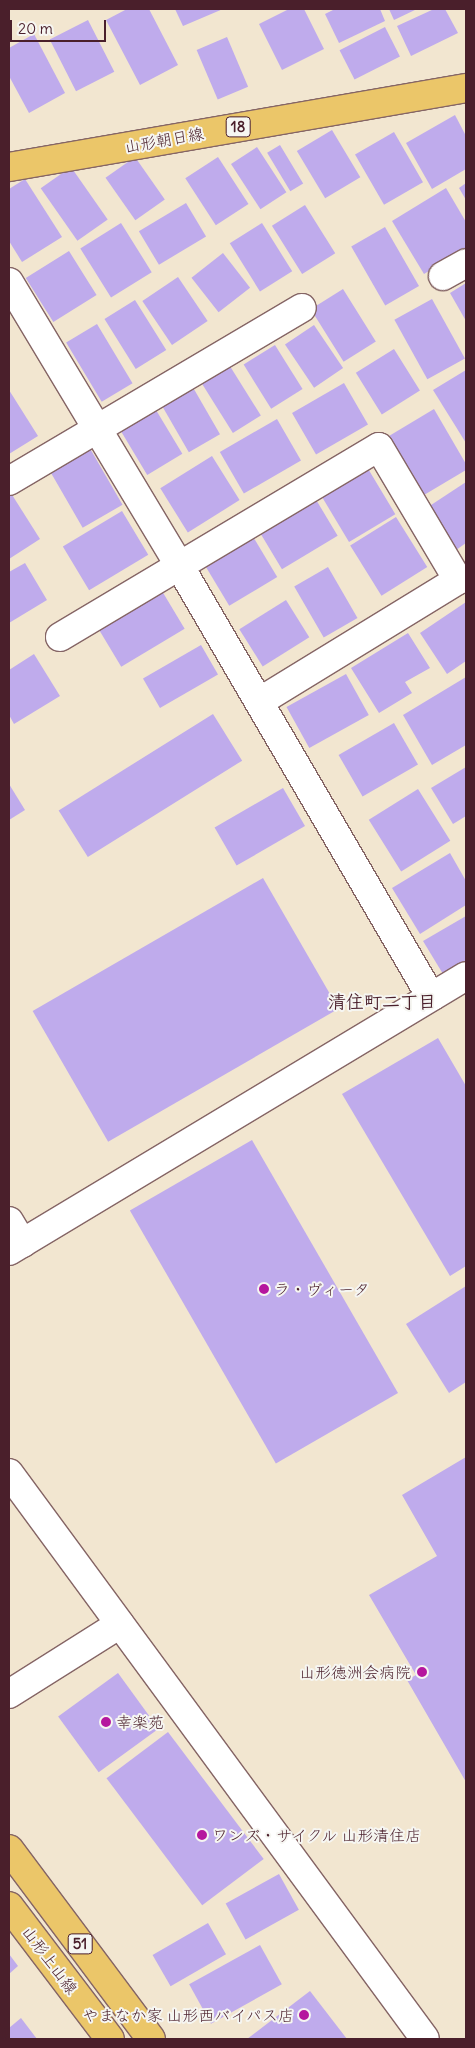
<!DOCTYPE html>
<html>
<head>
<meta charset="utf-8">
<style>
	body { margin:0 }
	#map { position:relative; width:475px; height:2048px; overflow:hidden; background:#f2e6d0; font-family:Delius,"Klee One",sans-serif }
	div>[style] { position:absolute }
	.building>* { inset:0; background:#bfabec; transform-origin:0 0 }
	.roads { filter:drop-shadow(1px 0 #856565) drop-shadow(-1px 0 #856565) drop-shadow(0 1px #856565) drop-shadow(0 -1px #856565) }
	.minor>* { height:28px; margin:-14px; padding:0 14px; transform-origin:14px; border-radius:14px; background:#fff }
	.major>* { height:28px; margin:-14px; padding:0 14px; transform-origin:14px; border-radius:14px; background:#ebc669 }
	.dots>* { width:14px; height:14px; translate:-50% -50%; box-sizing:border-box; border:2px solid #f6f6f2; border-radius:50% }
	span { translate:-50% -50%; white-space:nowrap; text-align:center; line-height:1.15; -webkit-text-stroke:4px #f6f6f2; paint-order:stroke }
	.shield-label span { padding:1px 4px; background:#f6f6f2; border:1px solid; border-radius:4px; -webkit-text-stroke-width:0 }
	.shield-label { font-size:15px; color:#4a1f2b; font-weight:700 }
	.street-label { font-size:16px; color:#4a1f2b }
	.poi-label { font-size:16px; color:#4a1f2b }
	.left { translate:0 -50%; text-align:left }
	.right { translate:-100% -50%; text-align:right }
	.neighbourhood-label { font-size:18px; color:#4a1f2b; font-weight:700 }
	.frame { position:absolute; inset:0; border:10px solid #4a1f2b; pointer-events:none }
	.scale { position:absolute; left:10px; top:20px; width:96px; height:22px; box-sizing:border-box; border:2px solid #4a1f2b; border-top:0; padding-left:6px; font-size:15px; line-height:18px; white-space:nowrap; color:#4a1f2b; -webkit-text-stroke:4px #f6f6f2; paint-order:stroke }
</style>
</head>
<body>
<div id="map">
	<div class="building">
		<div style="clip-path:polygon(127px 9px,149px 9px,178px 65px,140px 85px,106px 20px)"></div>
		<div style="clip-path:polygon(175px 9px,223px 9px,183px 26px)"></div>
		<div style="clip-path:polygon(289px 9px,304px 9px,324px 49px,282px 70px,259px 24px)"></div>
		<div style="clip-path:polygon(335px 9px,380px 9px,385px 21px,339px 43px,325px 14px)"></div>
		<div style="clip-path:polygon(389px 9px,417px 9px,394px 20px)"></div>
		<div style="clip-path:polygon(434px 9px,445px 9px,458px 33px,411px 56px,397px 26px)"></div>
		<div style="left:88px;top:20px;width:58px;height:43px;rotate:63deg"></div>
		<div style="left:385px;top:27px;width:33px;height:51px;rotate:63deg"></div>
		<div style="clip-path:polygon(34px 34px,65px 93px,29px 113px,9px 76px,9px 48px)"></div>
		<div style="left:227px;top:37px;width:54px;height:33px;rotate:67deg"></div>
		<div style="clip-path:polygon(455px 115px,466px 136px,466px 169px,432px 189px,406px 143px)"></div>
		<div style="left:332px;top:130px;width:55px;height:41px;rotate:59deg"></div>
		<div style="left:394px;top:132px;width:58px;height:45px;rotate:60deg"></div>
		<div style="left:280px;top:145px;width:45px;height:15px;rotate:59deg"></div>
		<div style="left:257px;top:147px;width:54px;height:31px;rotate:57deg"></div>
		<div style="left:135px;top:157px;width:52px;height:36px;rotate:55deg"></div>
		<div style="left:218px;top:157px;width:56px;height:39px;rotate:57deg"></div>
		<div style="left:71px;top:167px;width:64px;height:37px;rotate:55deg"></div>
		<div style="clip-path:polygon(25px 179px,62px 237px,22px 262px,9px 241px,9px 189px)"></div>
		<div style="clip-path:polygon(466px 183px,466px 200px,459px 188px)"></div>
		<div style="clip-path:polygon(446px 188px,466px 222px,466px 248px,424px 274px,392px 221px)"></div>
		<div style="left:186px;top:203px;width:39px;height:55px;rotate:59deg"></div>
		<div style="left:305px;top:205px;width:57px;height:39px;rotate:58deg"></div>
		<div style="left:121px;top:223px;width:58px;height:48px;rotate:58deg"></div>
		<div style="left:262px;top:223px;width:57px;height:38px;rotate:58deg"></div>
		<div style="left:385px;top:227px;width:68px;height:39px;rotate:60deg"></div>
		<div style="left:69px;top:251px;width:52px;height:51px;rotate:58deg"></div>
		<div style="left:223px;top:253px;width:44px;height:40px;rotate:52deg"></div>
		<div style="left:178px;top:277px;width:53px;height:43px;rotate:56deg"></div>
		<div style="clip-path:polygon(466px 283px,466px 321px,450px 293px)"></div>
		<div style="left:343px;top:289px;width:62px;height:38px;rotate:58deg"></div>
		<div style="left:432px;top:299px;width:68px;height:43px;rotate:61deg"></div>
		<div style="left:135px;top:300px;width:59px;height:36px;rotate:58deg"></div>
		<div style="left:97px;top:324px;width:69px;height:36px;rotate:59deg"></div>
		<div style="left:314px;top:325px;width:52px;height:35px;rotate:56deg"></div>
		<div style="left:275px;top:345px;width:52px;height:37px;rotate:58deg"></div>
		<div style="left:394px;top:349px;width:49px;height:45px;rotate:58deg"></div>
		<div style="left:228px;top:363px;width:62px;height:33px;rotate:58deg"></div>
		<div style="clip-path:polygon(466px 370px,466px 443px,433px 390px)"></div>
		<div style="left:344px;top:383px;width:48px;height:60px;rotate:60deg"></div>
		<div style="left:191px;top:384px;width:58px;height:36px;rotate:60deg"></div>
		<div style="clip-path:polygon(9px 390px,38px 436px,9px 454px)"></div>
		<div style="left:153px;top:405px;width:57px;height:41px;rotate:59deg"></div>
		<div style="clip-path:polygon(434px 409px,466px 464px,466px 470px,424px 495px,389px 436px)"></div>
		<div style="left:277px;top:419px;width:48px;height:66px;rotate:60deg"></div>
		<div style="left:88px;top:445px;width:69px;height:46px;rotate:60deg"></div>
		<div style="left:212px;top:456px;width:52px;height:61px;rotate:58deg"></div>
		<div style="left:367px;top:467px;width:55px;height:54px;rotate:59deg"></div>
		<div style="clip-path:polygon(466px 482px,466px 543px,456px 550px,428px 507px)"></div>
		<div style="clip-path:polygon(9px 490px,40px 539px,9px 559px)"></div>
		<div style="left:315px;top:498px;width:44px;height:65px;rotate:59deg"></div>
		<div style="left:122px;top:511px;width:51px;height:69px;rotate:59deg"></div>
		<div style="left:396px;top:517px;width:59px;height:54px;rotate:58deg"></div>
		<div style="left:252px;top:535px;width:49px;height:56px;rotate:59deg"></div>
		<div style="clip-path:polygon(25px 563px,47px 600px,9px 623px,9px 572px)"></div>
		<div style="left:328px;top:567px;width:59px;height:39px;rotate:60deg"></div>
		<div style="left:162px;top:591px;width:44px;height:74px;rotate:59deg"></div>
		<div style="left:286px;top:600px;width:44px;height:55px;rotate:58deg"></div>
		<div style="clip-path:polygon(466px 602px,466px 661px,447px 674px,420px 633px)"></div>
		<div style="clip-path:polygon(408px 633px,430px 668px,405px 682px,412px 693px,379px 713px,351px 668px)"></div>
		<div style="left:201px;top:645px;width:34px;height:67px;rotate:60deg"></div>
		<div style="clip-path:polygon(34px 654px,60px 696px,14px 724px,9px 715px,9px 670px)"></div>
		<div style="left:346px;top:674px;width:47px;height:68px;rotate:61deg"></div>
		<div style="clip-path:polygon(466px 677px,466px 745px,432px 765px,403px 715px)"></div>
		<div style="left:213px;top:714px;width:55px;height:182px;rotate:58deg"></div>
		<div style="left:394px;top:723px;width:48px;height:64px;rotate:60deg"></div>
		<div style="clip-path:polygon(466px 767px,466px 816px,453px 824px,431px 788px)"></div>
		<div style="clip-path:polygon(9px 784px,25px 810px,9px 820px)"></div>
		<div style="left:283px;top:788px;width:44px;height:79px;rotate:60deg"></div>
		<div style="left:418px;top:789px;width:61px;height:58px;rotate:58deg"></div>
		<div style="clip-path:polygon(450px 853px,466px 881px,466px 905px,420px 934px,392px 888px)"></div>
		<div style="left:263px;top:878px;width:151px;height:266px;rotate:60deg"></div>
		<div style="clip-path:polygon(466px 916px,466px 960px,443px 974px,423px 941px)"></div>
		<div style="clip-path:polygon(438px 1038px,466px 1086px,466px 1266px,450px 1276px,342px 1094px)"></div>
		<div style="left:252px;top:1140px;width:292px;height:141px;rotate:60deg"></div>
		<div style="clip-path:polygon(466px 1286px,466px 1382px,449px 1393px,406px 1324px)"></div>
		<div style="clip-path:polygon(466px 1457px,466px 1782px,407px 1680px,416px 1675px,369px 1595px,437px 1556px,402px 1495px)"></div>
		<div style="left:118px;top:1673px;width:69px;height:74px;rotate:54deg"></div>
		<div style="left:168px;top:1732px;width:159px;height:77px;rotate:53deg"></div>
		<div style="left:279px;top:1874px;width:41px;height:61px;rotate:61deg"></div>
		<div style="left:208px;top:1923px;width:36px;height:64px;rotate:60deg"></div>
		<div style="left:260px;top:1945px;width:45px;height:81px;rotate:61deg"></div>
		<div style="clip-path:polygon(9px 1954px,18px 1966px,9px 1974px)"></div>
		<div style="clip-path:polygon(310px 1991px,347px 2039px,247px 2039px)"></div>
		<div style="clip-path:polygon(21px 2018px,37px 2039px,9px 2039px,9px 2028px)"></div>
	</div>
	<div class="roads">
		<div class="minor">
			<div style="left:443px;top:276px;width:26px;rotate:-29deg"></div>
			<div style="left:9px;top:282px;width:330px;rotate:59deg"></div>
			<div style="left:179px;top:565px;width:500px;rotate:59.74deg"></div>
			<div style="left:9px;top:481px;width:340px;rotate:-30.6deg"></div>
			<div style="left:60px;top:637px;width:371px;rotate:-30.8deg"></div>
			<div style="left:379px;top:447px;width:155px;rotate:59.3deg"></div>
			<div style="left:458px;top:580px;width:233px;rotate:148.5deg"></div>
			<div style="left:9px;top:1221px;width:26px;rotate:59deg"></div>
			<div style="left:9px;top:1251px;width:533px;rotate:-31.04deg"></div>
			<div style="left:9px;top:1473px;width:702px;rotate:53.68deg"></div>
			<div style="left:9px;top:1694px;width:131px;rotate:-32.2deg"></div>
		</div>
		<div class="major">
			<div style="left:9px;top:167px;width:464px;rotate:-9.8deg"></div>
			<div style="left:9px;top:1849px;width:237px;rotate:53.2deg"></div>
			<div style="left:9px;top:1906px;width:167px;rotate:52.8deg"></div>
		</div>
	</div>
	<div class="dots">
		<div style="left:264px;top:1289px;background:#b5179e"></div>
		<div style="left:422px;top:1672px;background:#b5179e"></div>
		<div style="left:106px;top:1722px;background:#b5179e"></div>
		<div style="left:202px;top:1835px;background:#b5179e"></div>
		<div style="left:304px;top:2015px;background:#b5179e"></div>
	</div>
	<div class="shield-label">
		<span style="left:238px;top:127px">18</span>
		<span style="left:80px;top:1944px">51</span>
	</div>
	<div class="street-label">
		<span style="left:164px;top:140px;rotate:-10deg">山形朝日線</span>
		<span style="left:50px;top:1960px;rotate:53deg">山形上山線</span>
	</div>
	<div class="poi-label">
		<span class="left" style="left:274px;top:1289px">ラ・ヴィータ</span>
		<span class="right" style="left:411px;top:1672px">山形徳洲会病院</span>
		<span class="left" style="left:116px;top:1722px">幸楽苑</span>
		<span class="left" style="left:212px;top:1835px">ワンズ・サイクル 山形清住店</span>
		<span class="right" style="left:294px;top:2015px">やまなか家 山形西バイパス店</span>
	</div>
	<div class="neighbourhood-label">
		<span style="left:382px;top:1002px">清住町二丁目</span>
	</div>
	<div class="frame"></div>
	<div class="scale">20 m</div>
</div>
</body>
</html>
